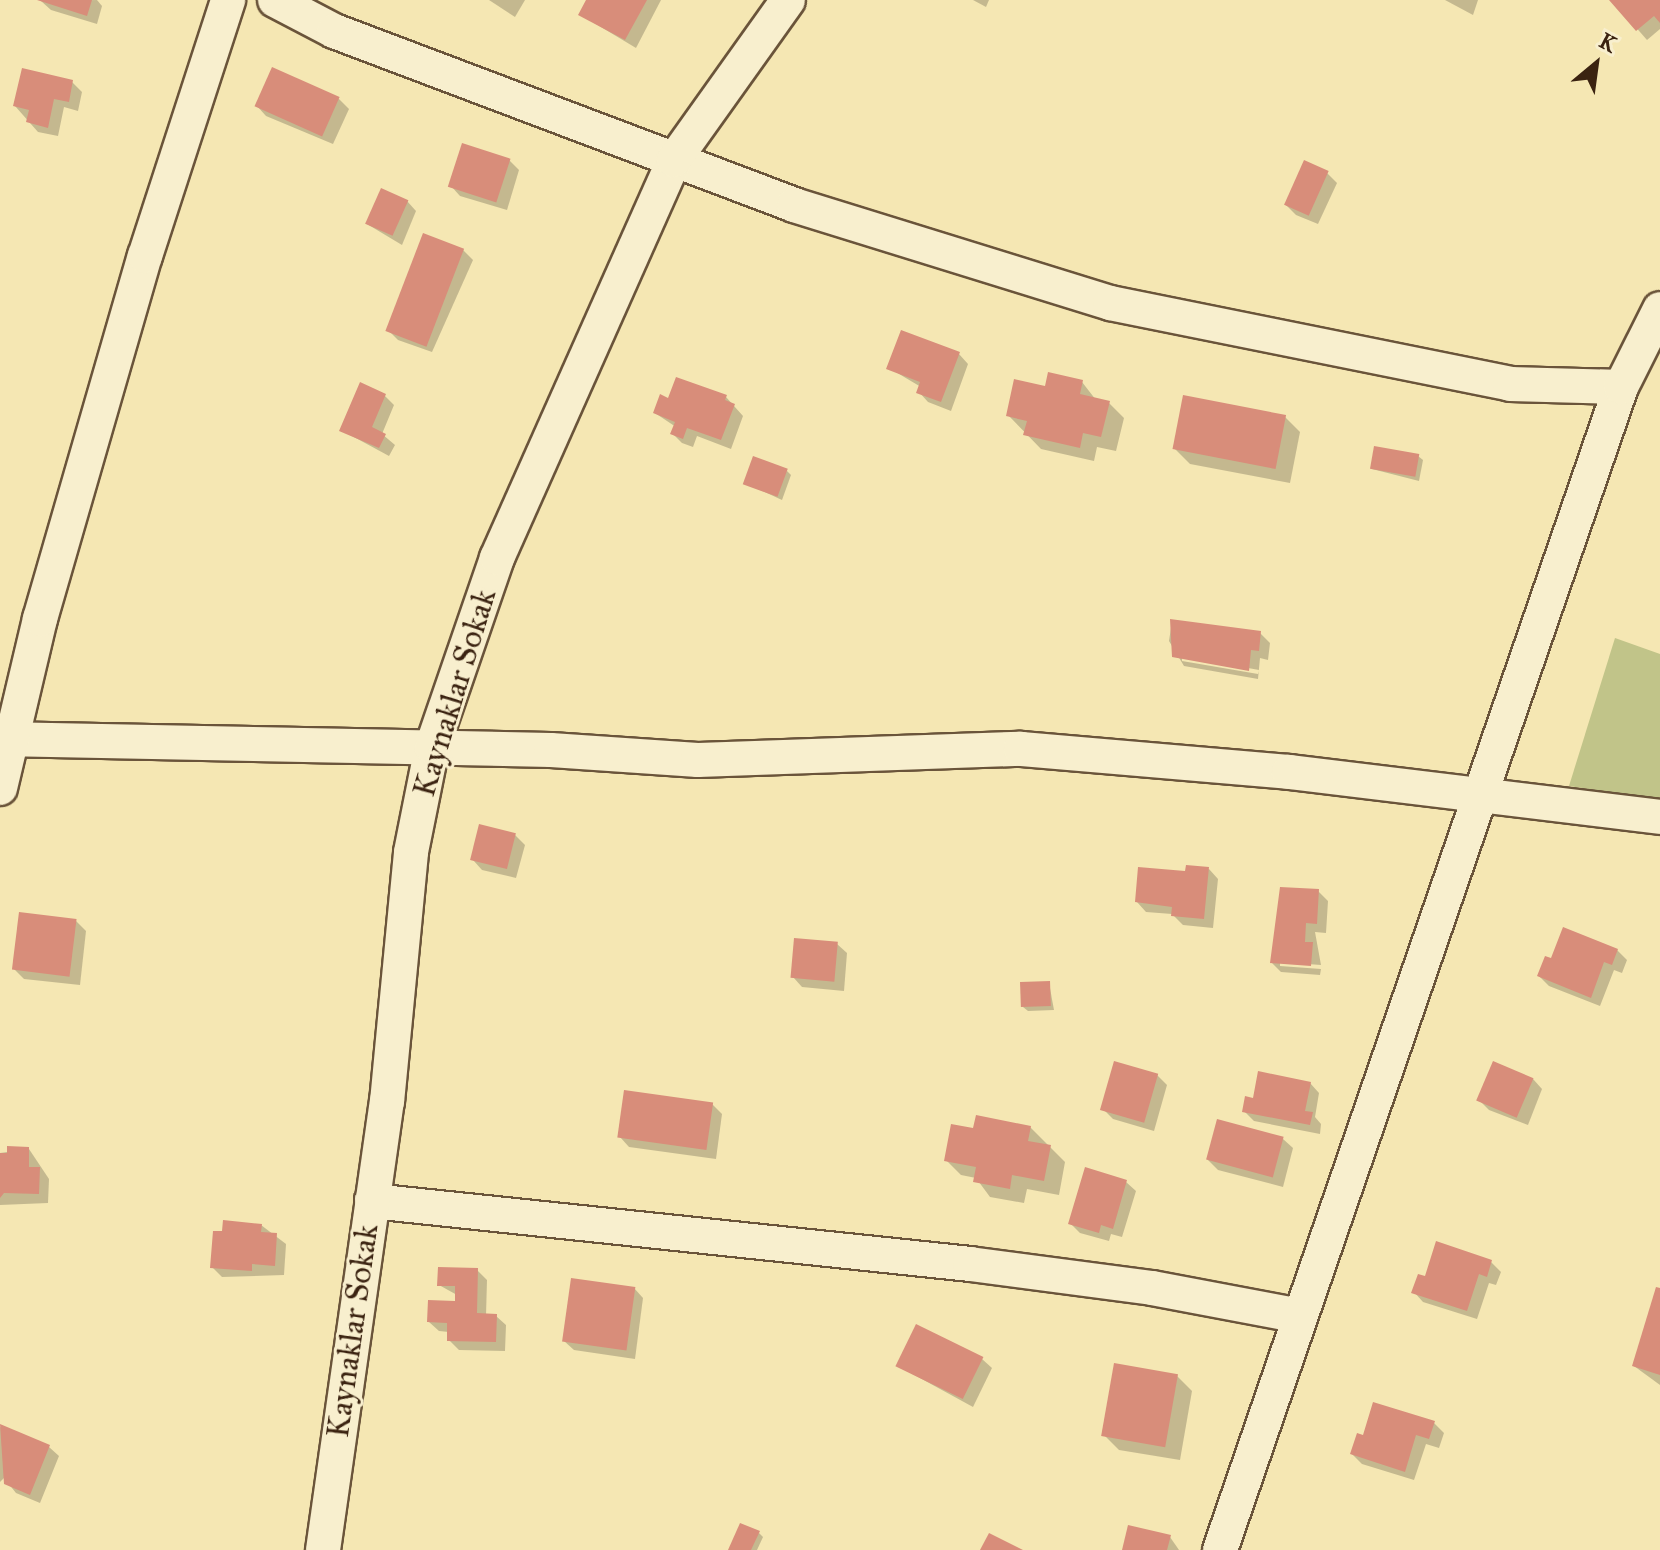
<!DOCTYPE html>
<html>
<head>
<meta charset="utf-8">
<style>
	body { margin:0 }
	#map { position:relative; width:1660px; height:1550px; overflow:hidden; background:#f5e7b3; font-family:"IM FELL Great Primer",serif }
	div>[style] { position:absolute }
	.green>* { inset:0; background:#c1c489 }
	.shadow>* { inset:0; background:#0003 }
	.building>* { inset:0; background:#d88d7a; transform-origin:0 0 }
	.roads { filter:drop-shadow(2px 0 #6a543a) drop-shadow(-2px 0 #6a543a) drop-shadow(0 2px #6a543a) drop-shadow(0 -2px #6a543a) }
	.street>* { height:34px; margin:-17px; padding:0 17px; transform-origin:17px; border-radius:17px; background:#f8efce }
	span { translate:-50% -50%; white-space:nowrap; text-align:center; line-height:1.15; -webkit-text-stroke:6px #f8efce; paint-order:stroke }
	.street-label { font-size:32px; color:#3b2311 }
	.north { position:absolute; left:1556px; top:24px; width:80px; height:80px; -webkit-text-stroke:6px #f8efce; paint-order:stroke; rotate:29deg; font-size:22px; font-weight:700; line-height:32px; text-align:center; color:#3b2311 }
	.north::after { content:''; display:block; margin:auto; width:28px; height:36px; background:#3b2311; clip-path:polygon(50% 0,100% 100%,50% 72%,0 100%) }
</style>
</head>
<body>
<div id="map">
	<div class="green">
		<div style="clip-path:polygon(1615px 638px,1660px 654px,1660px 800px,1569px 786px)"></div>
	</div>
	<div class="shadow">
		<div style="clip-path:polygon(97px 0,102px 6px,97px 24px,51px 10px,41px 1px)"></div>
		<div style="clip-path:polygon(489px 0,525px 0,515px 17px)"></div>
		<div style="clip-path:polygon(588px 0,661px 0,636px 48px,581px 15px)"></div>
		<div style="clip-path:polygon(973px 0,989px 0,986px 7px)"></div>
		<div style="clip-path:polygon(1445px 0,1478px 0,1473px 15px)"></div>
		<div style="clip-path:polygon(1612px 0,1660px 0,1660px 29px,1647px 40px)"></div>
		<div style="clip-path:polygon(273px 70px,339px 99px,349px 109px,333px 144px,266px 116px,257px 106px)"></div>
		<div style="clip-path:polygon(72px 82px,82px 92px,78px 111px,64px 107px,58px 136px,38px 132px,15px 106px)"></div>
		<div style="clip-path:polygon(509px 160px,519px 170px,507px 210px,460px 196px,451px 186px)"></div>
		<div style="clip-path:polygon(1327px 173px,1337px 183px,1318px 224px,1296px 215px,1286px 205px)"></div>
		<div style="clip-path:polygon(407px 201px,416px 211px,402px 245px,367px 224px)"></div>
		<div style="clip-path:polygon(463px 250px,473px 260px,432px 352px,398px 340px,388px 330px)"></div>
		<div style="clip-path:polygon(959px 354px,968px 364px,951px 411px,928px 402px,919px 392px,921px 387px,889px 368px)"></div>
		<div style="clip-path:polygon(1082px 382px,1096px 400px,1109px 403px,1124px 418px,1116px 451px,1097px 447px,1094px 461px,1041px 449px,1008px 415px,1047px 389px)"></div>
		<div style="clip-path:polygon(384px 395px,394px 405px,382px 434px,395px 445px,389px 456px,341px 430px)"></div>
		<div style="clip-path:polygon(726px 397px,743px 416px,731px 449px,697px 436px,693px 447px,682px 443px,673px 434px,676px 427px,655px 413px,670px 400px)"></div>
		<div style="clip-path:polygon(1285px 417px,1300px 432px,1290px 483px,1190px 464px,1175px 449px)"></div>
		<div style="clip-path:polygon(1418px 456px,1423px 460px,1419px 481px,1372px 469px)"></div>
		<div style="clip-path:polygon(787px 471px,791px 475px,782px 500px,745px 483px)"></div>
		<div style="clip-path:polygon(evenodd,1172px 621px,1260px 633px,1270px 643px,1268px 660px,1260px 658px,1258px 679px,1184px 666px,1169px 641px,1172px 621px,1182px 656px,1259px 670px,1258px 674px,1182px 661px,1182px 656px)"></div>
		<div style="clip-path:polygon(515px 835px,525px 845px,516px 878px,482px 870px,473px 860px)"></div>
		<div style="clip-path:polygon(1209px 869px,1218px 879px,1213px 928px,1183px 925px,1172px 914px,1146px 912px,1137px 902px,1187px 874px)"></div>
		<div style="clip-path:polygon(1318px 891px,1328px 901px,1326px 933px,1315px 932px,1321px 965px,1280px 962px,1280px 966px,1321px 969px,1320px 975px,1281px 972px,1272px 963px)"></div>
		<div style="clip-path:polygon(76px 921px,86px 931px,80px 985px,24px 979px,14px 969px)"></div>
		<div style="clip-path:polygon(837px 944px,847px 953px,844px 991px,802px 987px,793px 977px)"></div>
		<div style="clip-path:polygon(1617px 950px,1627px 960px,1622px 973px,1614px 970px,1600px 1006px,1549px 986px,1539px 976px,1552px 961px)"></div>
		<div style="clip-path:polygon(1049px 983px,1054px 1010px,1028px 1011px,1023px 1007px)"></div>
		<div style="clip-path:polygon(1157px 1075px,1167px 1085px,1154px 1131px,1113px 1119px,1103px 1109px)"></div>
		<div style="clip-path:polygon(1533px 1079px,1542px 1089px,1528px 1125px,1489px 1110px,1479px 1100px)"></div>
		<div style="clip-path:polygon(1310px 1083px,1319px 1093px,1315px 1117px,1321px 1124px,1320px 1134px,1254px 1121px,1244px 1111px,1255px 1100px)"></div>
		<div style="clip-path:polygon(712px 1104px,722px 1114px,716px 1159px,629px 1147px,620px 1137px)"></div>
		<div style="clip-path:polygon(1030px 1127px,1065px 1162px,1059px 1195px,1027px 1189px,1024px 1203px,990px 1197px,976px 1178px,961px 1175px,946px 1160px,975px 1131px)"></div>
		<div style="clip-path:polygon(1283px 1139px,1293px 1148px,1283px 1187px,1218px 1170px,1208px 1160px)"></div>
		<div style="clip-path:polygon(29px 1149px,49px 1179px,48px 1203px,0 1205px,0 1153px)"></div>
		<div style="clip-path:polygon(1126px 1182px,1136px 1191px,1122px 1237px,1111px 1234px,1109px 1241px,1080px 1233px,1070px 1223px)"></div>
		<div style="clip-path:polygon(261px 1225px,286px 1244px,284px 1275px,222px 1277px,212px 1267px,224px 1233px)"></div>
		<div style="clip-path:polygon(1491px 1262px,1501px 1272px,1496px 1285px,1489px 1283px,1477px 1319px,1423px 1302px,1414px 1292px,1426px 1278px)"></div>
		<div style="clip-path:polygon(477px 1270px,487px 1280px,486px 1316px,496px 1316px,506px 1325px,505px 1351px,459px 1350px,449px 1340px,449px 1332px,439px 1331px,429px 1322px,456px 1303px,457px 1295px,439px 1285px)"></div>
		<div style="clip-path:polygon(634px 1288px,643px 1298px,635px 1359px,574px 1350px,564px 1341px)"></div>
		<div style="clip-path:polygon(1660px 1290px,1660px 1385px,1634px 1366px)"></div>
		<div style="clip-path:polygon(982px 1359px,992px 1368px,973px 1407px,898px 1366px)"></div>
		<div style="clip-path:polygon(1177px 1376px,1192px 1391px,1180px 1460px,1119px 1450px,1104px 1435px)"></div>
		<div style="clip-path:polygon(1434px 1423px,1444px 1433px,1439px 1448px,1426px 1444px,1414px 1480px,1362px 1464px,1352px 1454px,1365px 1437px)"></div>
		<div style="clip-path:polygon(0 1427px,49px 1447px,59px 1456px,40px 1503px,16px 1493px,4px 1478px,0 1482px)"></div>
		<div style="clip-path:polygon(759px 1533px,763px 1537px,757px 1550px,730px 1550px)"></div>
		<div style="clip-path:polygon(1170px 1537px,1179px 1550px,1124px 1550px)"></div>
	</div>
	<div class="building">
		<div style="clip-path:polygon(37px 0,92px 0,87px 16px)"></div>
		<div style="clip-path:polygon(586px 0,647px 0,625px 40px,578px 15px)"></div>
		<div style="clip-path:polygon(1609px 0,1660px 0,1660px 23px,1654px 16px,1636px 31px)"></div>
		<div style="left:272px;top:67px;width:74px;height:43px;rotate:24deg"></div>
		<div style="clip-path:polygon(22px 68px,73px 80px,69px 102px,54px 99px,48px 128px,26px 122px,29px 110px,13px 106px)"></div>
		<div style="left:462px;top:143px;width:51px;height:46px;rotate:18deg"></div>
		<div style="left:1304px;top:160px;width:27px;height:49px;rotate:24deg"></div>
		<div style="left:381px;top:188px;width:30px;height:39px;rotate:24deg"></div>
		<div style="left:423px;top:233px;width:44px;height:105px;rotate:21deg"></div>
		<div style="clip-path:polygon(901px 330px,960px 352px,941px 402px,916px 393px,920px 382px,886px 369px)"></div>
		<div style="clip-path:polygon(1048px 372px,1083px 380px,1080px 394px,1110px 401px,1101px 437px,1083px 433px,1080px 448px,1023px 435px,1027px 421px,1006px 416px,1014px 379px,1045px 386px)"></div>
		<div style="clip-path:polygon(676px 377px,727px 395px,725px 400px,735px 404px,721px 440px,687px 428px,683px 439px,670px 434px,675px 422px,653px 413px,660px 394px,668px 398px)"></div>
		<div style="clip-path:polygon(360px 382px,386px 394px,372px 427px,386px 434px,379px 448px,339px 431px)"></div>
		<div style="left:1183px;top:395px;width:105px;height:55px;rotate:11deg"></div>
		<div style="left:1374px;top:446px;width:46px;height:23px;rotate:10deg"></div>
		<div style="left:753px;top:456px;width:37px;height:30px;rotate:20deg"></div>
		<div style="clip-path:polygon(1170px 619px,1261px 631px,1259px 651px,1251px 650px,1249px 671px,1172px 657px)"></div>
		<div style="left:479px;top:824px;width:38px;height:37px;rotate:14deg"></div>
		<div style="clip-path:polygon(1186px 865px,1209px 867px,1204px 919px,1171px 916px,1172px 907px,1135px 902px,1138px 867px,1185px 871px)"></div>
		<div style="clip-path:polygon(1280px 887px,1319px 889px,1317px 924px,1306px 923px,1305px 942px,1313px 942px,1311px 966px,1270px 963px)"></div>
		<div style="left:19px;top:912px;width:58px;height:58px;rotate:7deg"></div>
		<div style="clip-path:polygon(1563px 927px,1618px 949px,1612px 965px,1604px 962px,1591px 998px,1537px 976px,1545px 956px,1551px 958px)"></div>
		<div style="left:794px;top:938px;width:44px;height:40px;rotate:5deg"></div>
		<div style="left:1050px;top:981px;width:25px;height:30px;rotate:88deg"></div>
		<div style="left:1114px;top:1061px;width:46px;height:51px;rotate:16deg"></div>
		<div style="left:1493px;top:1061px;width:44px;height:43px;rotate:23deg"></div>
		<div style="clip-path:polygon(1258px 1071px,1311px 1082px,1305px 1111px,1313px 1112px,1310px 1125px,1242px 1112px,1245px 1096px,1253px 1098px)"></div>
		<div style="left:624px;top:1090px;width:90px;height:48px;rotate:8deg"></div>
		<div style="clip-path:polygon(976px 1115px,1031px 1126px,1028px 1141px,1051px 1145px,1044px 1181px,1012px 1175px,1010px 1189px,973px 1182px,976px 1167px,944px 1161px,951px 1124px,973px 1128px)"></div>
		<div style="left:1217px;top:1119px;width:69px;height:42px;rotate:15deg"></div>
		<div style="clip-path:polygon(7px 1146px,29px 1147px,29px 1167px,40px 1167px,39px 1194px,4px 1193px,0 1198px,0 1153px,7px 1153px)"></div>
		<div style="clip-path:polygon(1085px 1167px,1127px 1180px,1113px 1229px,1101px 1225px,1099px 1233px,1068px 1224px)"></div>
		<div style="clip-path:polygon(223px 1220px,262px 1224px,261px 1232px,277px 1233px,275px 1266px,252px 1264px,252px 1271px,210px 1268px,213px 1231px,222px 1231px)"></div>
		<div style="clip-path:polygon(1436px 1241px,1492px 1260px,1487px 1277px,1479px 1274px,1467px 1311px,1411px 1293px,1418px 1274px,1425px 1276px)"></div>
		<div style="clip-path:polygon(438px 1267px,478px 1268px,477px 1313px,497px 1314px,496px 1342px,447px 1341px,447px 1323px,427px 1322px,428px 1300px,455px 1301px,455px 1286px,437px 1286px)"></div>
		<div style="left:571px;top:1278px;width:65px;height:64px;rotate:8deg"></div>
		<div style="clip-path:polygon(1656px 1287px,1660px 1288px,1660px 1375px,1632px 1366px)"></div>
		<div style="left:916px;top:1324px;width:75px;height:47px;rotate:26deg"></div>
		<div style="left:1114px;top:1363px;width:65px;height:74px;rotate:10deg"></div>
		<div style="clip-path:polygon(1373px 1402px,1435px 1421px,1429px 1439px,1416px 1435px,1405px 1472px,1350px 1454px,1357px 1433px,1363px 1435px)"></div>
		<div style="clip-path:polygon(0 1424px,50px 1445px,30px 1495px,4px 1484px)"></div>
		<div style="clip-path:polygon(740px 1523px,760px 1531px,751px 1550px,728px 1550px)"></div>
		<div style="clip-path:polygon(1128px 1525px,1171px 1535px,1167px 1550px,1122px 1550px)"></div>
		<div style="clip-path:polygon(989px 1533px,1023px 1550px,980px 1550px)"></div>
	</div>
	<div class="roads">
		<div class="street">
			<div style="left:275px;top:0;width:67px;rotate:27.7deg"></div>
			<div style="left:334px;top:31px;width:492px;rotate:20.7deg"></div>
			<div style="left:794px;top:205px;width:331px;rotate:17.2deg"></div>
			<div style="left:1110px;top:303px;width:408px;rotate:11.4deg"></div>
			<div style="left:1510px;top:384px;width:111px;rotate:1.5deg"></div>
			<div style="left:0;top:739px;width:551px;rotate:1.14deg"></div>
			<div style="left:551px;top:750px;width:147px;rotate:3.9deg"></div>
			<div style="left:698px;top:760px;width:323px;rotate:-2deg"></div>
			<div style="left:1021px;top:749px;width:269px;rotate:4.9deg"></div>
			<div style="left:1289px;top:772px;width:374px;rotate:6.9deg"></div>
			<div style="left:0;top:788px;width:174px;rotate:-76.7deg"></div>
			<div style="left:40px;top:619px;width:378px;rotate:-73.9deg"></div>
			<div style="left:145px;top:256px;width:269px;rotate:-72deg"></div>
			<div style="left:372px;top:1201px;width:601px;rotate:6.01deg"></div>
			<div style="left:970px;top:1264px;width:184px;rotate:7.5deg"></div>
			<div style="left:1152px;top:1288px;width:151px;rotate:10.7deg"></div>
			<div style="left:323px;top:1550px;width:453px;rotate:-81.9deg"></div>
			<div style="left:387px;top:1102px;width:251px;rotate:-84.5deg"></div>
			<div style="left:411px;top:852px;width:107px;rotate:-78.7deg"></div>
			<div style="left:432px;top:747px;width:200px;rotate:-71deg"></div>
			<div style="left:497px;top:558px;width:436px;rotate:-66deg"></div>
			<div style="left:674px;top:160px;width:196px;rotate:-54.5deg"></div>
			<div style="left:1220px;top:1550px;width:1230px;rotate:-70.98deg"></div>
			<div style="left:1621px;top:387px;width:87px;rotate:-63.4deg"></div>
		</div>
	</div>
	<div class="street-label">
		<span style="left:455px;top:693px;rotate:-73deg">Kaynaklar Sokak</span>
		<span style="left:353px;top:1331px;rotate:-82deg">Kaynaklar Sokak</span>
	</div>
	<div class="north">K</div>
</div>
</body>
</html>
